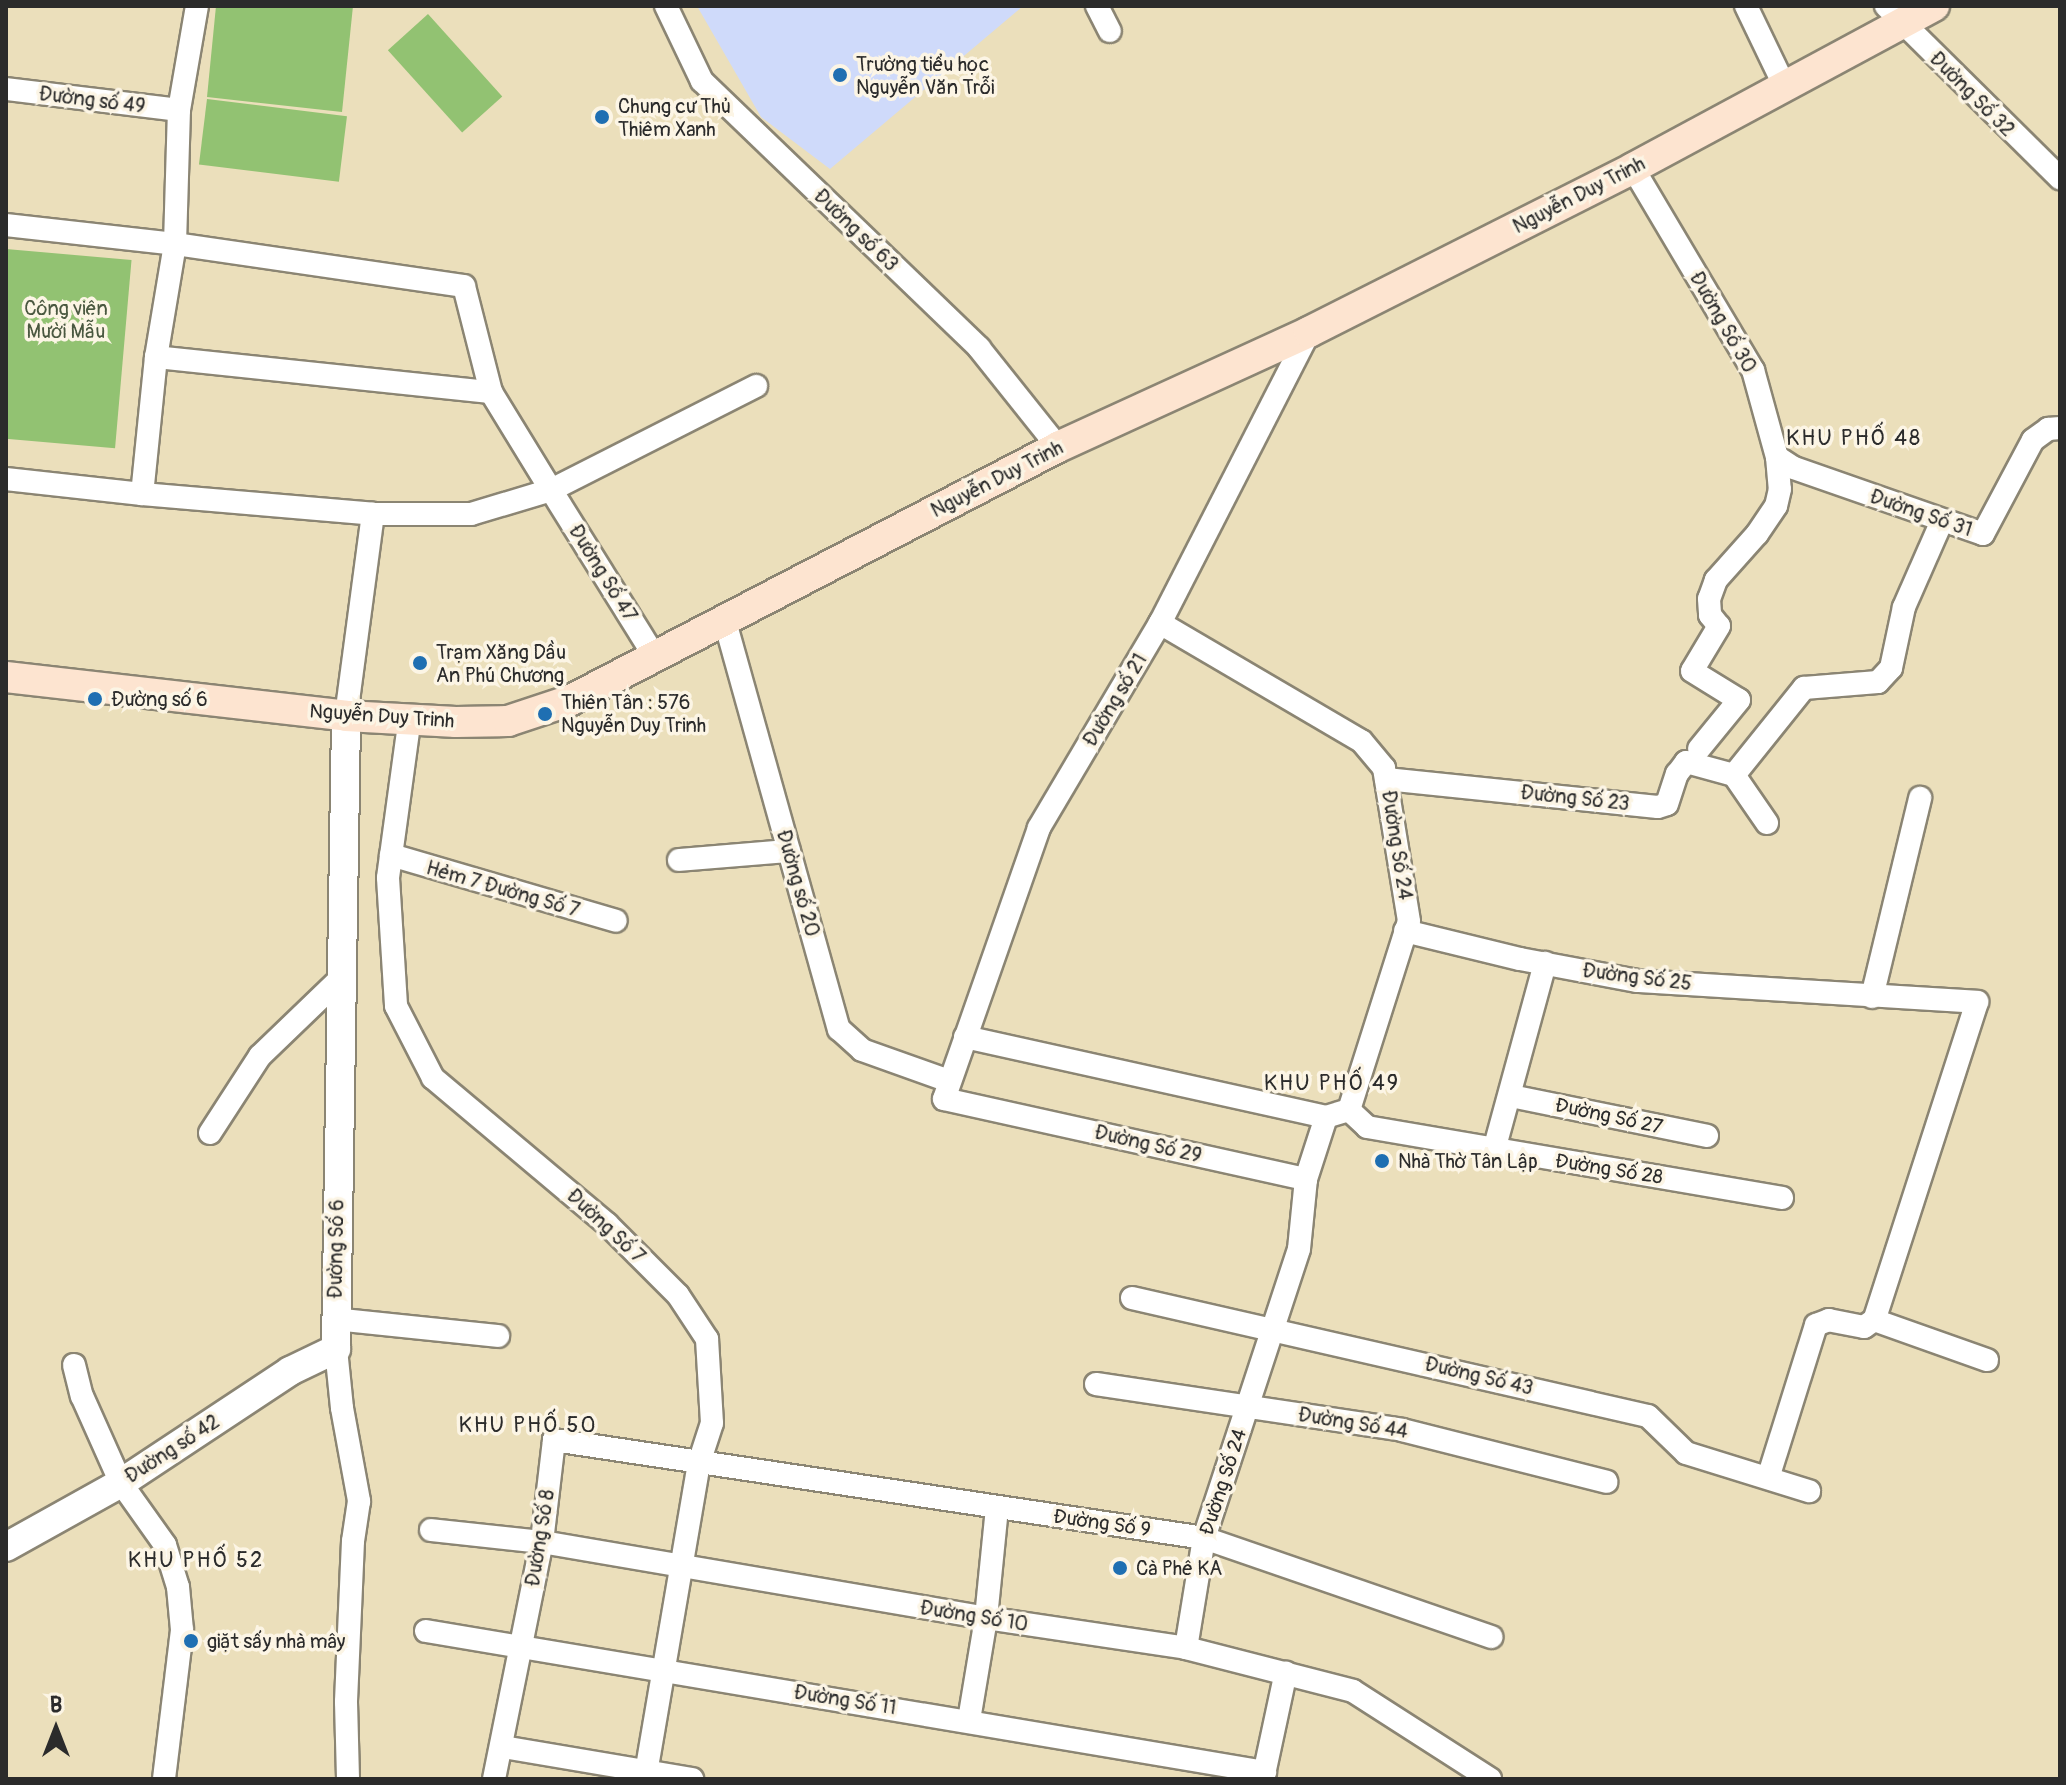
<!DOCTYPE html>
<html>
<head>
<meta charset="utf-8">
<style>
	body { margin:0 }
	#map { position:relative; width:2066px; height:1785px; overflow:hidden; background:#ebdfbb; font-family:Pangolin,sans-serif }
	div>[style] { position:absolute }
	.built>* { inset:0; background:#cfdafa }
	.green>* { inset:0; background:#92c272; transform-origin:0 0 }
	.roads { filter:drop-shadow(2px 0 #8b8573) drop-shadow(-2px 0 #8b8573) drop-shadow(0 2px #8b8573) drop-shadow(0 -2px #8b8573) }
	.minor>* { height:22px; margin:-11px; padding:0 11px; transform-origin:11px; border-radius:11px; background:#fff }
	.tertiary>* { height:28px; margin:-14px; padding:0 14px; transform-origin:14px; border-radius:14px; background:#fff }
	.secondary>* { height:30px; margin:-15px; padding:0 15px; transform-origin:15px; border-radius:15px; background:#fde4d0 }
	.dots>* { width:22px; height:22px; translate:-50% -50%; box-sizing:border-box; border:4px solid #fcf5e5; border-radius:50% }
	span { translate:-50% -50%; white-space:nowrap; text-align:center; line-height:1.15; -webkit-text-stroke:7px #fcf5e5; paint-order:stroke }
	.poi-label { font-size:20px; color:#2b2b2b }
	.left { translate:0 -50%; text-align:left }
	.street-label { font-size:20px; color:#2b2b2b }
	.park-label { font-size:20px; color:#4a5840 }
	.neighbourhood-label { font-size:22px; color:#2b2b2b; letter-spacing:2px }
	.frame { position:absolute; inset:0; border:8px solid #2b2b2b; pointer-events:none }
	.north { position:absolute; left:16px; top:1689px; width:80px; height:80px; -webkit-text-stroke:6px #fcf5e5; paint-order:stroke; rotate:0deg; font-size:22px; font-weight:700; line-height:32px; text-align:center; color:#2b2b2b }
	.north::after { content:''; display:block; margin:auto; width:28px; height:36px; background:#2b2b2b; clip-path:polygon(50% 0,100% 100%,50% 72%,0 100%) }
</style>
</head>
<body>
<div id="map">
	<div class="built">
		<div style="clip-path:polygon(697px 6px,1023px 6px,830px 169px,761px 117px)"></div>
	</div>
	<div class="green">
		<div style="clip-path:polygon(216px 6px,353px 6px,342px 112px,207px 97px)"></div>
		<div style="left:428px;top:14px;width:111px;height:54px;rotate:48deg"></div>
		<div style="left:207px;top:99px;width:141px;height:66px;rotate:7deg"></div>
		<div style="left:6px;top:249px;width:126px;height:189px;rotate:5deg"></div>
	</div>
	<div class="roads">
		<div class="minor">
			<div style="left:666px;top:6px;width:83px;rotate:64.4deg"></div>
			<div style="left:702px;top:81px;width:385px;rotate:43.9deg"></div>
			<div style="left:979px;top:348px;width:127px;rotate:51.4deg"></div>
			<div style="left:1097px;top:6px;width:28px;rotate:63deg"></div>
			<div style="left:1746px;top:6px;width:90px;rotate:64.3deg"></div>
			<div style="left:1886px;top:6px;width:245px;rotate:44.7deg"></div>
			<div style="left:6px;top:89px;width:174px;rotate:6.9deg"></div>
			<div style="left:1633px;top:168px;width:235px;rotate:59.3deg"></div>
			<div style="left:1753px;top:370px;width:90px;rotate:74.6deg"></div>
			<div style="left:1777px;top:457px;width:32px;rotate:85deg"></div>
			<div style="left:1780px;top:489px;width:17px;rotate:103deg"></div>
			<div style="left:1776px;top:506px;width:34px;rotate:124deg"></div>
			<div style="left:1757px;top:534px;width:62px;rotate:131.7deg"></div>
			<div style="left:1716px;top:580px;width:20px;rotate:110deg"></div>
			<div style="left:1709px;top:599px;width:16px;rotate:86deg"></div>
			<div style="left:1710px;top:615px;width:14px;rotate:51deg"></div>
			<div style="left:1719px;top:626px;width:52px;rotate:121deg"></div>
			<div style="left:1692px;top:671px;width:55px;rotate:31.7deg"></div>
			<div style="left:1739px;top:700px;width:63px;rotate:129.2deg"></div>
			<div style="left:6px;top:225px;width:170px;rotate:6.4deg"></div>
			<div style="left:175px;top:244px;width:115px;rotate:99.5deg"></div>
			<div style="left:156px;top:357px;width:138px;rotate:95.8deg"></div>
			<div style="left:142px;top:494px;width:137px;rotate:-173.7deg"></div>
			<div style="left:1309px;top:332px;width:327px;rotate:117.1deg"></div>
			<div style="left:1160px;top:623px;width:238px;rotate:120.6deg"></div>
			<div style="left:1039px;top:828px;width:287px;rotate:109.3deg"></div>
			<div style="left:944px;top:1099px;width:371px;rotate:12.5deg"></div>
			<div style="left:1306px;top:1179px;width:65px;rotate:-72.1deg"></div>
			<div style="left:156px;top:357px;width:337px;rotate:6deg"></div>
			<div style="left:1777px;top:457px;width:20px;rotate:33deg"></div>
			<div style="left:1794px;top:468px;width:200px;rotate:19.2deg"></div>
			<div style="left:1983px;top:534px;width:106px;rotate:-62deg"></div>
			<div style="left:2033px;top:440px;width:19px;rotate:-36deg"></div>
			<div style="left:2048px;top:429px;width:12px;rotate:-5deg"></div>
			<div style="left:142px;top:494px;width:232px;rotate:4.9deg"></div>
			<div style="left:373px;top:514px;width:98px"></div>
			<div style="left:471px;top:514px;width:84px;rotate:-16.7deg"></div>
			<div style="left:551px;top:490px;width:115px;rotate:-121.5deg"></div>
			<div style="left:491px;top:392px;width:109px;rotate:-104.3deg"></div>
			<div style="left:464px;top:286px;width:292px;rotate:-171.7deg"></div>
			<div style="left:175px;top:244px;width:134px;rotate:-88.3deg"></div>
			<div style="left:179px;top:110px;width:106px;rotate:-80.2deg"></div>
			<div style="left:724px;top:618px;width:427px;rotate:74.4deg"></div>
			<div style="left:839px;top:1029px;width:31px;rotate:42deg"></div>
			<div style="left:862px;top:1050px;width:92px;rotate:19.6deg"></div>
			<div style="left:655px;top:657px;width:197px;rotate:-121.9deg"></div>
			<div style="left:551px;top:490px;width:230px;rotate:-26.9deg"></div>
			<div style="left:346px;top:716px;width:204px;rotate:-82.4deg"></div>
			<div style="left:410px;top:717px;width:162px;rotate:97.8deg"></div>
			<div style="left:388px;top:878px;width:128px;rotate:86.4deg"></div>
			<div style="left:396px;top:1006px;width:81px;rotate:62.8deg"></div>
			<div style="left:433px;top:1078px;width:227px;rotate:40deg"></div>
			<div style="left:607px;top:1224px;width:100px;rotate:45deg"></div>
			<div style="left:678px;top:1295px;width:53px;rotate:56.6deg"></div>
			<div style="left:707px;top:1339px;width:84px;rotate:86.6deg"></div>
			<div style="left:712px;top:1423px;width:42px;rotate:108deg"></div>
			<div style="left:699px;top:1463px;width:321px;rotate:99.7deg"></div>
			<div style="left:1386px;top:779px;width:273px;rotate:5.9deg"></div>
			<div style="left:1658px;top:807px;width:9px;rotate:-18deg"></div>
			<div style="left:1667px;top:804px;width:32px;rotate:-72deg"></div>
			<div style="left:1677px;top:774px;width:15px;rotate:-53deg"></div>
			<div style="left:1686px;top:762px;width:50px;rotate:15.2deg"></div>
			<div style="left:1767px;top:823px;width:58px;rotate:-124.5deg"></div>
			<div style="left:1734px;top:775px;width:112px;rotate:-51.2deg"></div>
			<div style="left:1804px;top:688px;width:74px;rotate:-4.6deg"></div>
			<div style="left:1878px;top:682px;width:19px;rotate:-47deg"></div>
			<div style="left:1891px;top:668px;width:62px;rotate:-78deg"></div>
			<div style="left:1904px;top:607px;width:94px;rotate:-66.2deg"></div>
			<div style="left:391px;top:855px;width:234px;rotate:16.3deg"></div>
			<div style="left:679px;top:860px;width:110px;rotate:-4.7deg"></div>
			<div style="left:1405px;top:931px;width:118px;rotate:13.7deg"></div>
			<div style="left:1520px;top:959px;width:120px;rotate:10.6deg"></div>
			<div style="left:1638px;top:981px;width:340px;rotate:3.5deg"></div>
			<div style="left:1977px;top:1002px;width:334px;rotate:107.9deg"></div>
			<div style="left:1874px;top:1320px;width:12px;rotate:145deg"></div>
			<div style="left:1864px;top:1327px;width:36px;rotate:-169deg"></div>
			<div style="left:1829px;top:1320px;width:14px;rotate:159deg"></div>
			<div style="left:1816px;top:1325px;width:160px;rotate:107.4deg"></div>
			<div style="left:1872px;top:997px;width:205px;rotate:-76.4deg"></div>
			<div style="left:965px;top:1037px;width:370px;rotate:12.5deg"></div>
			<div style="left:1326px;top:1117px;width:24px;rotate:-17deg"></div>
			<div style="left:1349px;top:1110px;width:198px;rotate:-72.4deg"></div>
			<div style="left:1409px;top:921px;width:155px;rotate:-99.3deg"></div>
			<div style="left:1384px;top:768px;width:35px;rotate:-130deg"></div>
			<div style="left:1361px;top:741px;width:233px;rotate:-149.6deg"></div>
			<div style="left:1511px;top:1096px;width:200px;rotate:11.5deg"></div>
			<div style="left:1349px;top:1110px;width:25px;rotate:43deg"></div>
			<div style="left:1367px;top:1127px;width:421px;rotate:9.7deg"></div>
			<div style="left:210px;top:1133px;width:92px;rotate:-57deg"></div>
			<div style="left:260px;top:1056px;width:115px;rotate:-43.9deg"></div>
			<div style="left:1494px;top:1150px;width:194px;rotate:-74.7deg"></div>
			<div style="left:1132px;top:1298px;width:529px;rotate:12.88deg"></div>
			<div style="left:1648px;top:1416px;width:53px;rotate:44.2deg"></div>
			<div style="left:1686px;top:1453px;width:129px;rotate:17.2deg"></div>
			<div style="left:334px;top:1319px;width:165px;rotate:5.9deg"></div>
			<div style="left:1874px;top:1320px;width:120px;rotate:19.5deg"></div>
			<div style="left:336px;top:1349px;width:59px;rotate:84.2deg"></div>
			<div style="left:342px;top:1408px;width:95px;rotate:79.6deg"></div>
			<div style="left:359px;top:1501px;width:40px;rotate:98.5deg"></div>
			<div style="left:353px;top:1541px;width:161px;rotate:92.5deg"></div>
			<div style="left:346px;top:1702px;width:77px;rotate:88.5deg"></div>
			<div style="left:74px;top:1365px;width:32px;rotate:76deg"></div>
			<div style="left:82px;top:1396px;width:95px;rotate:65.9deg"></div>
			<div style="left:121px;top:1483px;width:76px;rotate:54.6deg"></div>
			<div style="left:165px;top:1545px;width:44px;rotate:72.8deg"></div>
			<div style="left:178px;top:1587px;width:43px;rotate:84.7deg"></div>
			<div style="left:182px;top:1630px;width:150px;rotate:96.9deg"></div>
			<div style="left:1096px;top:1384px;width:309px;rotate:8.5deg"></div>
			<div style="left:1402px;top:1430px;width:211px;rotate:14.2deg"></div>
			<div style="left:431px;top:1530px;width:112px;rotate:6.2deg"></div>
			<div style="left:542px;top:1542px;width:450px;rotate:9.7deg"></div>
			<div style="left:986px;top:1618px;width:202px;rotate:8.5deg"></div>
			<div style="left:1186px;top:1648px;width:172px;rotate:14.4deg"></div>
			<div style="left:1353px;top:1691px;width:163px;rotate:32.7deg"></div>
			<div style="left:426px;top:1631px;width:851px;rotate:9.54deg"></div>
			<div style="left:1186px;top:1648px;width:111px;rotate:-80.7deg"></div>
			<div style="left:1204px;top:1538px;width:304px;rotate:-71.8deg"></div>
			<div style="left:1299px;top:1249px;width:70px;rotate:-84.3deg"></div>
			<div style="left:969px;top:1720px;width:103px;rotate:-80.5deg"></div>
			<div style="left:986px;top:1618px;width:111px;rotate:-84.3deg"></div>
			<div style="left:503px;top:1747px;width:192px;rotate:9.6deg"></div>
			<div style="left:494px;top:1779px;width:242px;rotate:-78.6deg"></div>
			<div style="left:542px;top:1542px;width:103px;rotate:-83.3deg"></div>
			<div style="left:554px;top:1440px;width:657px;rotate:8.57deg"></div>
			<div style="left:1204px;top:1538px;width:304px;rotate:19deg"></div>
			<div style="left:1263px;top:1779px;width:109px;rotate:-77.9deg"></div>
		</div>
		<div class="tertiary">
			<div style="left:6px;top:1547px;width:132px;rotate:-29.1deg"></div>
			<div style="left:121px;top:1483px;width:203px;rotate:-33.5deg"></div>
			<div style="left:290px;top:1371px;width:51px;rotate:-25.6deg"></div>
			<div style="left:336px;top:1349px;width:633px;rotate:-89.09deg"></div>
		</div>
		<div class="secondary">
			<div style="left:6px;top:677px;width:342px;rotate:6.5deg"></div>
			<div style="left:346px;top:716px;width:110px;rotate:3.1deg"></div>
			<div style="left:456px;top:722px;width:52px;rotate:-1.1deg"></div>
			<div style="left:508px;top:721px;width:66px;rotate:-18.4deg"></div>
			<div style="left:571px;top:700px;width:549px;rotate:-27.45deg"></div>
			<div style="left:1058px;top:447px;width:276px;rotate:-24.6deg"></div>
			<div style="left:1309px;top:332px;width:363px;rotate:-26.8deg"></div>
			<div style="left:1633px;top:168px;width:342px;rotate:-28.3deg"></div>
		</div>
	</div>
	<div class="dots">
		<div style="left:840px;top:75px;background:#1f6fb2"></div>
		<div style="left:602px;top:117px;background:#1f6fb2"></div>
		<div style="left:420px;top:663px;background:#1f6fb2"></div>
		<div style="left:95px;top:699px;background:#1f6fb2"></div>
		<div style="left:545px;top:714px;background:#1f6fb2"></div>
		<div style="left:1382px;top:1161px;background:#1f6fb2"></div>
		<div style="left:1120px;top:1568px;background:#1f6fb2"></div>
		<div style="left:191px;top:1641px;background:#1f6fb2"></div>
	</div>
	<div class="poi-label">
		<span class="left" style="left:856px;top:76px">Trường tiểu học<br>Nguyễn Văn Trỗi</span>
		<span class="left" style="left:618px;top:118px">Chung cư Thủ<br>Thiêm Xanh</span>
		<span class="left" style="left:436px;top:664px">Trạm Xăng Dầu<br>An Phú Chương</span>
		<span class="left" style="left:111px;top:699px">Đường số 6</span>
		<span class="left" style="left:561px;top:714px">Thiên Tân : 576<br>Nguyễn Duy Trinh</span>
		<span class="left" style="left:1398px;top:1161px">Nhà Thờ Tân Lập</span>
		<span class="left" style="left:1136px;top:1568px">Cà Phê KA</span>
		<span class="left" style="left:207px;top:1641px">giặt sấy nhà mây</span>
	</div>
	<div class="street-label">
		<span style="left:1972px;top:94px;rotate:45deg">Đường Số 32</span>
		<span style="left:92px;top:100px;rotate:7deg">Đường số 49</span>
		<span style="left:1579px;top:195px;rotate:-27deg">Nguyễn Duy Trinh</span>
		<span style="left:856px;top:230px;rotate:44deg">Đường số 63</span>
		<span style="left:1723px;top:322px;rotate:60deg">Đường Số 30</span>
		<span style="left:997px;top:479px;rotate:-27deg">Nguyễn Duy Trinh</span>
		<span style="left:1921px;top:513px;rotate:19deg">Đường Số 31</span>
		<span style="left:603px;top:573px;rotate:58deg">Đường Số 47</span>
		<span style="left:1115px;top:700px;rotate:-59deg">Đường số 21</span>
		<span style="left:382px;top:716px;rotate:4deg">Nguyễn Duy Trinh</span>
		<span style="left:1575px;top:798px;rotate:6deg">Đường Số 23</span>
		<span style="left:1397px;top:845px;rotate:81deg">Đường Số 24</span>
		<span style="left:798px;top:883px;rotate:74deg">Đường số 20</span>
		<span style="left:503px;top:889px;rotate:16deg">Hẻm 7 Đường Số 7</span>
		<span style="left:1637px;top:977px;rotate:7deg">Đường Số 25</span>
		<span style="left:1609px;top:1116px;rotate:12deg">Đường Số 27</span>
		<span style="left:1148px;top:1144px;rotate:13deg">Đường Số 29</span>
		<span style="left:1609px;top:1169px;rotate:9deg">Đường Số 28</span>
		<span style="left:606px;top:1226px;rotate:43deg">Đường Số 7</span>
		<span style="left:336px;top:1249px;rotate:-89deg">Đường Số 6</span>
		<span style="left:1479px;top:1376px;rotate:13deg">Đường Số 43</span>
		<span style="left:1353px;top:1423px;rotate:9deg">Đường Số 44</span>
		<span style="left:172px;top:1449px;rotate:-33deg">Đường số 42</span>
		<span style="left:1223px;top:1482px;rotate:-72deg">Đường Số 24</span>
		<span style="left:1102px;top:1523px;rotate:8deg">Đường Số 9</span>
		<span style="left:540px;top:1538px;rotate:-81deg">Đường Số 8</span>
		<span style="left:974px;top:1616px;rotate:9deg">Đường Số 10</span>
		<span style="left:845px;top:1700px;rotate:9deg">Đường Số 11</span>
	</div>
	<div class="park-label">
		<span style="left:66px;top:320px">Công viên<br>Mười Mẫu</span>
	</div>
	<div class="neighbourhood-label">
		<span style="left:1854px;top:439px">KHU PHỐ 48</span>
		<span style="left:1332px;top:1084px">KHU PHỐ 49</span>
		<span style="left:528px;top:1426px">KHU PHỐ 50</span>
		<span style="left:196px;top:1561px">KHU PHỐ 52</span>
	</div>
	<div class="frame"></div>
	<div class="north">B</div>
</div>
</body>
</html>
